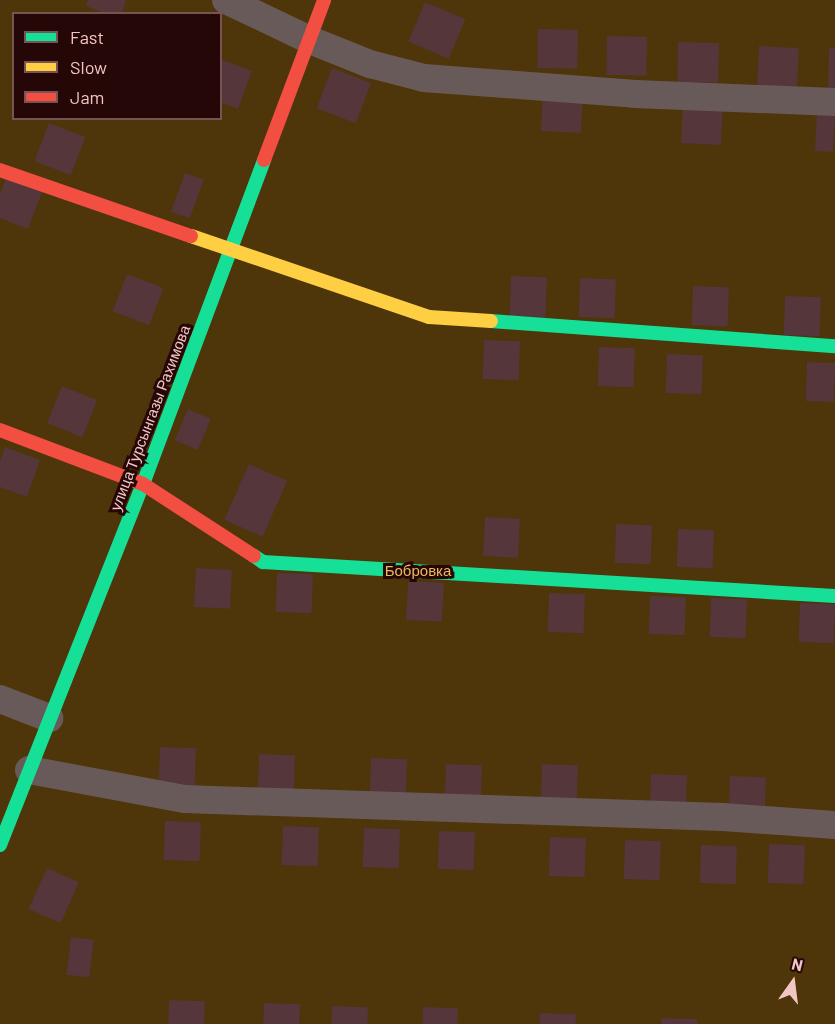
<!DOCTYPE html>
<html>
<head>
<meta charset="utf-8">
<style>
	body { margin:0 }
	#map { position:relative; width:835px; height:1024px; overflow:hidden; background:#411a1e; font-family:Barlow,sans-serif }
	div>[style] { position:absolute }
	.green>* { inset:0; background:#4e350a }
	.building>* { inset:0; background:#54363b; transform-origin:0 0 }
	.street>* { height:28px; margin:-14px; padding:0 14px; transform-origin:14px; border-radius:14px; background:#695a5a }
	.fast>* { height:14px; margin:-7px; padding:0 7px; transform-origin:7px; border-radius:7px; background:#16e098 }
	.slow>* { height:14px; margin:-7px; padding:0 7px; transform-origin:7px; border-radius:7px; background:#ffcf43 }
	.jam>* { height:14px; margin:-7px; padding:0 7px; transform-origin:7px; border-radius:7px; background:#f24e42 }
	span { translate:-50% -50%; white-space:nowrap; text-align:center; line-height:1.15; -webkit-text-stroke:6px #260708; paint-order:stroke }
	.street-label { font-size:15px; color:#f3c6c3 }
	.park-label { font-size:15px; color:#eaba5c }
	.legend { position:absolute; left:12px; top:12px; width:210px; height:108px; box-sizing:border-box; background:#260708; border:2px solid #785353; margin:0; padding:8px 10px; list-style:none; font-size:18px; color:#f3c6c3 }
	.legend li { display:flex; align-items:center; gap:12px; height:30px }
	.legend b { width:30px; border:2px solid #785353 }
	.north { position:absolute; left:763px; top:952px; width:60px; height:60px; -webkit-text-stroke:4px #260708; paint-order:stroke; rotate:14deg; font-size:16px; font-weight:700; line-height:24px; text-align:center; color:#f3c6c3 }
	.north::after { content:''; display:block; margin:auto; width:21px; height:27px; background:#f3c6c3; clip-path:polygon(50% 0,100% 100%,50% 72%,0 100%) }
</style>
</head>
<body>
<div id="map">
	<div class="green">
		<div style="clip-path:polygon(evenodd,0 0,835px 0,835px 1024px,0 1024px,0 0,14px 14px,220px 14px,220px 118px,14px 118px,14px 14px)"></div>
	</div>
	<div class="building">
		<div style="clip-path:polygon(88px 0,126px 0,122px 14px,107px 14px,86px 6px)"></div>
		<div style="left:425px;top:2px;width:44px;height:43px;rotate:23deg"></div>
		<div style="left:538px;top:29px;width:40px;height:39px;rotate:1deg"></div>
		<div style="left:607px;top:36px;width:40px;height:39px;rotate:1deg"></div>
		<div style="left:678px;top:42px;width:41px;height:40px;rotate:1deg"></div>
		<div style="left:759px;top:46px;width:40px;height:40px;rotate:3deg"></div>
		<div style="clip-path:polygon(829px 48px,835px 48px,835px 88px,828px 88px)"></div>
		<div style="clip-path:polygon(220px 59px,252px 71px,238px 109px,220px 102px)"></div>
		<div style="left:332px;top:68px;width:42px;height:43px;rotate:21deg"></div>
		<div style="left:543px;top:91px;width:40px;height:40px;rotate:3deg"></div>
		<div style="left:683px;top:103px;width:40px;height:40px;rotate:3deg"></div>
		<div style="left:817px;top:111px;width:18px;height:40px;rotate:3deg"></div>
		<div style="left:49px;top:123px;width:39px;height:41px;rotate:21deg"></div>
		<div style="left:185px;top:173px;width:20px;height:41px;rotate:20deg"></div>
		<div style="clip-path:polygon(6px 178px,42px 192px,28px 229px,0 218px,0 194px)"></div>
		<div style="left:127px;top:274px;width:39px;height:40px;rotate:21deg"></div>
		<div style="left:511px;top:276px;width:36px;height:40px;rotate:2deg"></div>
		<div style="left:580px;top:278px;width:36px;height:39px;rotate:2deg"></div>
		<div style="left:693px;top:286px;width:36px;height:39px;rotate:2deg"></div>
		<div style="left:785px;top:296px;width:36px;height:39px;rotate:2deg"></div>
		<div style="left:484px;top:340px;width:36px;height:39px;rotate:2deg"></div>
		<div style="left:599px;top:347px;width:36px;height:39px;rotate:2deg"></div>
		<div style="left:667px;top:354px;width:36px;height:39px;rotate:2deg"></div>
		<div style="left:807px;top:362px;width:28px;height:39px;rotate:2deg"></div>
		<div style="left:62px;top:386px;width:38px;height:40px;rotate:22deg"></div>
		<div style="left:188px;top:409px;width:25px;height:34px;rotate:23deg"></div>
		<div style="clip-path:polygon(5px 447px,40px 460px,27px 497px,0 487px,0 461px)"></div>
		<div style="left:249px;top:464px;width:42px;height:61px;rotate:24deg"></div>
		<div style="left:485px;top:517px;width:35px;height:39px;rotate:3deg"></div>
		<div style="left:616px;top:524px;width:36px;height:39px;rotate:2deg"></div>
		<div style="left:678px;top:529px;width:36px;height:38px;rotate:2deg"></div>
		<div style="left:196px;top:568px;width:36px;height:39px;rotate:3deg"></div>
		<div style="left:277px;top:573px;width:36px;height:39px;rotate:2deg"></div>
		<div style="left:408px;top:581px;width:36px;height:39px;rotate:3deg"></div>
		<div style="left:549px;top:593px;width:36px;height:39px;rotate:2deg"></div>
		<div style="left:650px;top:596px;width:36px;height:38px;rotate:2deg"></div>
		<div style="left:711px;top:598px;width:36px;height:39px;rotate:2deg"></div>
		<div style="left:800px;top:603px;width:35px;height:39px;rotate:2deg"></div>
		<div style="left:160px;top:747px;width:36px;height:39px;rotate:2deg"></div>
		<div style="left:259px;top:754px;width:36px;height:39px;rotate:2deg"></div>
		<div style="left:371px;top:758px;width:36px;height:39px;rotate:2deg"></div>
		<div style="left:446px;top:764px;width:36px;height:38px;rotate:2deg"></div>
		<div style="left:542px;top:764px;width:36px;height:38px;rotate:2deg"></div>
		<div style="left:651px;top:774px;width:36px;height:38px;rotate:2deg"></div>
		<div style="left:730px;top:776px;width:36px;height:39px;rotate:2deg"></div>
		<div style="left:165px;top:821px;width:36px;height:39px;rotate:2deg"></div>
		<div style="left:283px;top:826px;width:36px;height:39px;rotate:2deg"></div>
		<div style="left:364px;top:828px;width:36px;height:39px;rotate:2deg"></div>
		<div style="left:439px;top:831px;width:36px;height:38px;rotate:2deg"></div>
		<div style="left:550px;top:837px;width:36px;height:39px;rotate:2deg"></div>
		<div style="left:625px;top:840px;width:36px;height:39px;rotate:2deg"></div>
		<div style="left:769px;top:844px;width:36px;height:39px;rotate:2deg"></div>
		<div style="left:701px;top:845px;width:36px;height:38px;rotate:2deg"></div>
		<div style="left:47px;top:868px;width:35px;height:45px;rotate:24deg"></div>
		<div style="left:71px;top:937px;width:23px;height:38px;rotate:7deg"></div>
		<div style="left:169px;top:1000px;width:36px;height:24px;rotate:2deg"></div>
		<div style="left:264px;top:1003px;width:36px;height:21px;rotate:2deg"></div>
		<div style="left:332px;top:1006px;width:36px;height:18px;rotate:2deg"></div>
		<div style="left:423px;top:1007px;width:35px;height:17px;rotate:2deg"></div>
		<div style="left:540px;top:1013px;width:36px;height:11px;rotate:2deg"></div>
		<div style="clip-path:polygon(661px 1018px,697px 1019px,697px 1024px,661px 1024px)"></div>
	</div>
	<div class="street">
		<div style="left:226px;top:0;width:93px;rotate:25.5deg"></div>
		<div style="left:310px;top:40px;width:65px;rotate:21.8deg"></div>
		<div style="left:370px;top:64px;width:56px;rotate:14.5deg"></div>
		<div style="left:424px;top:78px;width:212px;rotate:4.3deg"></div>
		<div style="left:635px;top:94px;width:200px;rotate:2.3deg"></div>
		<div style="left:0;top:699px;width:53px;rotate:21.2deg"></div>
		<div style="left:29px;top:770px;width:158px;rotate:10.6deg"></div>
		<div style="left:184px;top:799px;width:539px;rotate:1.91deg"></div>
		<div style="left:723px;top:817px;width:112px;rotate:4.1deg"></div>
	</div>
	<div class="fast">
		<div style="left:491px;top:321px;width:345px;rotate:4.2deg"></div>
		<div style="left:254px;top:556px;width:11px;rotate:34deg"></div>
		<div style="left:263px;top:562px;width:573px;rotate:3.4deg"></div>
		<div style="left:0;top:845px;width:388px;rotate:-68.4deg"></div>
		<div style="left:143px;top:484px;width:346px;rotate:-69.5deg"></div>
	</div>
	<div class="slow">
		<div style="left:191px;top:236px;width:251px;rotate:18.8deg"></div>
		<div style="left:429px;top:317px;width:62px;rotate:3.7deg"></div>
	</div>
	<div class="jam">
		<div style="left:264px;top:160px;width:171px;rotate:-69.4deg"></div>
		<div style="left:0;top:170px;width:202px;rotate:19.1deg"></div>
		<div style="left:0;top:430px;width:153px;rotate:20.7deg"></div>
		<div style="left:143px;top:484px;width:132px;rotate:33deg"></div>
	</div>
	<div class="street-label">
		<span style="left:150px;top:418px;rotate:-69deg">улица Турсынгазы Рахимова</span>
	</div>
	<div class="park-label">
		<span style="left:418px;top:571px">Бобровка</span>
	</div>
	<ul class="legend">
	<li><b style="height:8px;background:#16e098"></b>Fast</li>
	<li><b style="height:8px;background:#ffcf43"></b>Slow</li>
	<li><b style="height:8px;background:#f24e42"></b>Jam</li>
	</ul>
	<div class="north">N</div>
</div>
</body>
</html>
